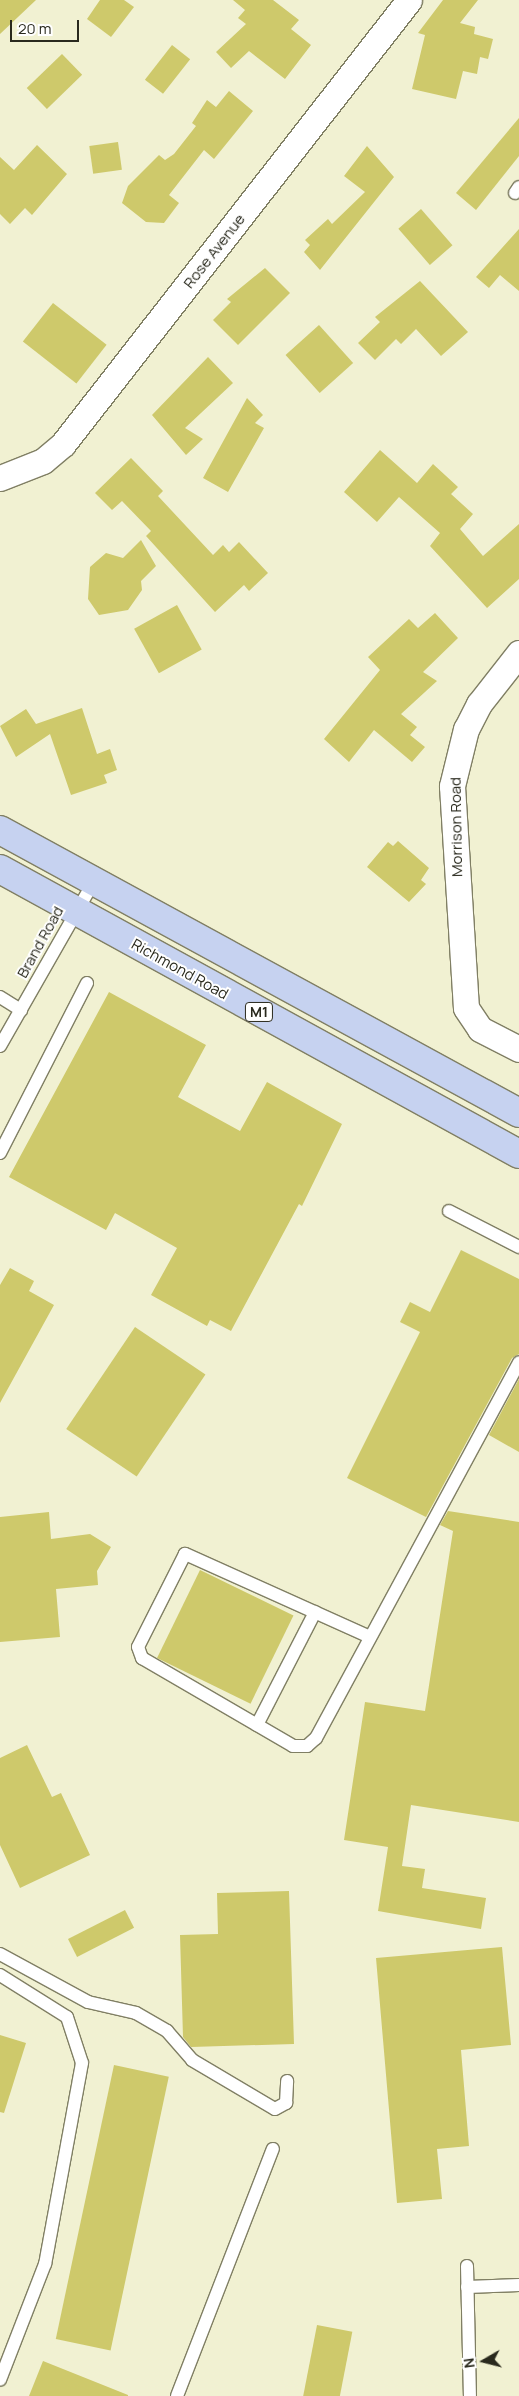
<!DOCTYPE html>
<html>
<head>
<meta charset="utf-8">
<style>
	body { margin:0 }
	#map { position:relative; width:519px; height:2396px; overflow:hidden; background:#f1f1d2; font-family:Manrope,sans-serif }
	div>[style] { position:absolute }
	.building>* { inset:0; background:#cec96b; transform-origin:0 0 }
	.roads { filter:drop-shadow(1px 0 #807f64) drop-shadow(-1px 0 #807f64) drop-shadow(0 1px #807f64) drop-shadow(0 -1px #807f64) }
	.service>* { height:12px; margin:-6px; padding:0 6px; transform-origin:6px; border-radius:6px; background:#fff }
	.minor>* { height:25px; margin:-12.5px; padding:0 12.5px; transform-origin:12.5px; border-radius:12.5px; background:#fff }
	.trunk>* { height:28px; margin:-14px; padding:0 14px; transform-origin:14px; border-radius:14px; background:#c6d2f0 }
	span { translate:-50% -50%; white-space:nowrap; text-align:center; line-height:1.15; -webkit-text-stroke:4px #fff; paint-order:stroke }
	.shield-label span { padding:1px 4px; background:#fff; border:1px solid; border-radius:4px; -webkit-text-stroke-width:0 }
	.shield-label { font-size:14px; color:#29291d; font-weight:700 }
	.street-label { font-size:15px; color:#29291d }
	.north { position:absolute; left:459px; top:2336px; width:50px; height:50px; -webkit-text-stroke:4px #fff; paint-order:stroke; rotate:262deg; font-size:14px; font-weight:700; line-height:20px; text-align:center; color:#29291d }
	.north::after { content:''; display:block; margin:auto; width:18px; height:22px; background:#29291d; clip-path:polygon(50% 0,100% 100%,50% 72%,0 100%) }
	.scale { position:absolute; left:10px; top:20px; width:69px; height:22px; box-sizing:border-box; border:2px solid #29291d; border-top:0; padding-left:6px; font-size:15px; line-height:18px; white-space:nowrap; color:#29291d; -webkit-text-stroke:4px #fff; paint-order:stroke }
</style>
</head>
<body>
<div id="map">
	<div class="building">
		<div style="clip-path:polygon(0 0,36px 0,0 34px)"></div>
		<div style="clip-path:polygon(100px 0,124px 0,134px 7px,111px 37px,87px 19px)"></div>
		<div style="clip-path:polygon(233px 0,273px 0,299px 20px,291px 29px,311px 45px,285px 79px,249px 51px,231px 68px,216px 52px,246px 24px,238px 18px,245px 10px)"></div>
		<div style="clip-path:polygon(443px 0,478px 0,460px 23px,475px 27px,474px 34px,493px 39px,488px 59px,480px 57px,477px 74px,463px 71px,456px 99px,412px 89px,425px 35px,418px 33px)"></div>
		<div style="left:172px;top:45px;width:23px;height:44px;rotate:38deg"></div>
		<div style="left:62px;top:54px;width:29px;height:49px;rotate:46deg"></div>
		<div style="clip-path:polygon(229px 91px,253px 111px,214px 159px,204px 150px,169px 195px,179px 203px,164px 223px,146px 222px,122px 203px,128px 186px,159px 155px,165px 160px,174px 154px,196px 126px,192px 123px,207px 100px,216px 107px)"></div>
		<div style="clip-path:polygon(519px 118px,519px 156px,476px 210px,456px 193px)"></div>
		<div style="left:118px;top:142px;width:28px;height:29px;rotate:82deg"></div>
		<div style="clip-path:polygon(37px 145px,67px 174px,32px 215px,25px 208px,10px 224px,0 214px,0 157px,14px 170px)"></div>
		<div style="clip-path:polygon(367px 146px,394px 177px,320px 270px,304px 252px,310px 245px,305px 240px,328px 219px,332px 224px,365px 192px,344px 176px)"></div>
		<div style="left:421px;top:209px;width:48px;height:30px;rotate:49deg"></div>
		<div style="clip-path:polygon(519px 229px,519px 291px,500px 275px,489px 288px,476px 277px)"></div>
		<div style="clip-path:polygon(265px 268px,290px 293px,238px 345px,213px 320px,231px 302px,227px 299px)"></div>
		<div style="clip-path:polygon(420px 281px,468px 332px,441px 356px,416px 329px,401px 344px,396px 339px,375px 360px,358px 343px,380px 322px,375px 317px)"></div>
		<div style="left:53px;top:303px;width:68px;height:49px;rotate:38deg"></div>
		<div style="left:319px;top:325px;width:51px;height:45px;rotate:48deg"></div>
		<div style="clip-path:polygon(208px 357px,233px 383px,185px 428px,203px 439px,186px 455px,152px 415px)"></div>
		<div style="clip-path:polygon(247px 398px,263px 415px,255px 423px,264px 428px,228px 492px,203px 478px)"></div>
		<div style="clip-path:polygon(380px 450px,417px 483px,433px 464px,458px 487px,451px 494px,473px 514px,460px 529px,483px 556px,519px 524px,519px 579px,487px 608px,430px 546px,440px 533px,399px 497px,377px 522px,344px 492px)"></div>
		<div style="clip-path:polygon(131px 458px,163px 491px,158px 496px,213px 555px,223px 545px,229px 552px,239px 542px,268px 573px,249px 591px,244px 585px,215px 612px,146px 536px,151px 531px,122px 501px,112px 510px,95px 493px)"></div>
		<div style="clip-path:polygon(141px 540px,156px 566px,141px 581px,142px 590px,128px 610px,99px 615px,88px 599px,90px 567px,106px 553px,123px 558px)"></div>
		<div style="left:177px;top:605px;width:51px;height:49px;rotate:61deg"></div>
		<div style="clip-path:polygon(435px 613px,458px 638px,423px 672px,437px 681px,401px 714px,417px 727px,410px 735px,425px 747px,412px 762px,374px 730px,349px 762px,324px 739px,380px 670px,368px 657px,409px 619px,418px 628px)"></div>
		<div style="clip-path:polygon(82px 708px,97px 754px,110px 749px,117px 770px,104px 775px,107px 783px,71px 795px,50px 734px,16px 757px,0 726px,26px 709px,36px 724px)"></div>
		<div style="clip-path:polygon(398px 841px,429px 868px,421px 880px,426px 884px,409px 902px,367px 867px,388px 842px,393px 846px)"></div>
		<div style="clip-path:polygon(109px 992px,206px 1045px,178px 1097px,240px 1131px,267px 1082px,342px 1124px,302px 1206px,299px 1204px,231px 1331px,210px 1320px,207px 1326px,151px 1295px,177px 1248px,115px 1213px,106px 1230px,9px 1177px)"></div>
		<div style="clip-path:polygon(461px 1250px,519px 1279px,519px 1354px,512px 1358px,426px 1517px,347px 1478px,420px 1332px,400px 1322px,410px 1302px,430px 1312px)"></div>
		<div style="clip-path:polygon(10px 1268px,34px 1281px,29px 1291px,54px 1305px,0 1403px,0 1285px)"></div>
		<div style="left:135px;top:1327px;width:85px;height:123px;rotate:34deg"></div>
		<div style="clip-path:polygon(519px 1379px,519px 1452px,489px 1435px)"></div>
		<div style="clip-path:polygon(448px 1511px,519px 1522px,519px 1822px,411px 1805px,402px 1866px,425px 1869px,422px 1888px,486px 1898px,481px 1929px,378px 1911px,388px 1847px,344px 1840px,365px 1702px,425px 1711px,453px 1531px,440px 1525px)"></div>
		<div style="clip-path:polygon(49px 1512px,51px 1539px,90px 1534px,111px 1547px,97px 1571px,98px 1585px,56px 1589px,60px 1637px,0 1642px,0 1517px)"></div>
		<div style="left:200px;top:1570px;width:104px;height:98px;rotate:26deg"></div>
		<div style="clip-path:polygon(27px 1745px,52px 1797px,61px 1793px,90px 1855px,20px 1888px,0 1845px,0 1758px)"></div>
		<div style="clip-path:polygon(289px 1891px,294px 2044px,191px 2047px,183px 2037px,180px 1935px,218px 1934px,217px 1893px)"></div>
		<div style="left:125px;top:1910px;width:20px;height:64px;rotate:63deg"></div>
		<div style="clip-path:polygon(502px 1947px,511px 2045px,461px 2050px,469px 2146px,437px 2149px,442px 2199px,397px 2203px,376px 1958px)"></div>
		<div style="clip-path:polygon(0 2035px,26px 2043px,4px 2113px,0 2112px)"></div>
		<div style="left:114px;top:2065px;width:56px;height:280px;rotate:12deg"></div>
		<div style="left:317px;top:2325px;width:36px;height:73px;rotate:11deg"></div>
		<div style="clip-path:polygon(43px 2361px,128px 2395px,128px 2396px,29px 2396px)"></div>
	</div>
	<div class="roads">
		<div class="service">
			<div style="left:515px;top:193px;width:7px;rotate:-56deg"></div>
			<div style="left:0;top:997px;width:25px;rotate:32deg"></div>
			<div style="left:0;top:1046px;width:190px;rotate:-60.3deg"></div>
			<div style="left:0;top:1153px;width:191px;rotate:-62.9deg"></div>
			<div style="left:449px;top:1211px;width:79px;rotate:27.2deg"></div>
			<div style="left:370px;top:1637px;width:203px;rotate:-155.8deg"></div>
			<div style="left:185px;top:1554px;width:104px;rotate:116.8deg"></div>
			<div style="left:138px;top:1647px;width:12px;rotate:70deg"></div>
			<div style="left:142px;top:1658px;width:175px;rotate:30.2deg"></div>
			<div style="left:293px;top:1746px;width:14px"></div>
			<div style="left:307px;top:1746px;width:12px;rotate:-42deg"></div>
			<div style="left:316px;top:1738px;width:427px;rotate:-61.6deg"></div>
			<div style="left:257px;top:1725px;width:127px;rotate:-62.8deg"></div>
			<div style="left:0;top:1954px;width:100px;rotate:28.6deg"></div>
			<div style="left:88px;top:2002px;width:49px;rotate:12.9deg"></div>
			<div style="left:136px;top:2013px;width:36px;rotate:30deg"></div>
			<div style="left:167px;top:2031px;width:38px;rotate:49deg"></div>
			<div style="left:192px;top:2060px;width:96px;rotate:30.6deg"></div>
			<div style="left:275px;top:2109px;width:13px;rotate:-29deg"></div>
			<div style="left:286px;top:2103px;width:22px;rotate:-87deg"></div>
			<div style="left:0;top:1975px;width:79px;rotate:32.1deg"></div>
			<div style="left:67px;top:2017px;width:48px;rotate:71.9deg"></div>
			<div style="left:82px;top:2063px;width:204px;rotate:100.4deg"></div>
			<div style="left:45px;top:2264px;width:124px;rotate:111.2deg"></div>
			<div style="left:467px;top:2266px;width:130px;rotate:88.7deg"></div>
			<div style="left:467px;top:2287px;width:52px;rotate:-2.2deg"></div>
			<div style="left:177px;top:2396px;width:265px;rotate:-68.8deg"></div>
		</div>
		<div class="minor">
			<div style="left:0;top:478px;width:46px;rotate:-21.6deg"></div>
			<div style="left:43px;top:461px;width:26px;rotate:-40deg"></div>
			<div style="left:63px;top:444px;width:563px;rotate:-52.07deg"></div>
			<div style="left:519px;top:653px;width:65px;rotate:128.1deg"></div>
			<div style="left:479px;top:704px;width:28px;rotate:117deg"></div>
			<div style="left:466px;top:729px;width:59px;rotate:103.8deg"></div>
			<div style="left:452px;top:786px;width:222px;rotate:86.4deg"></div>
			<div style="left:466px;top:1008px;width:25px;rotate:56deg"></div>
			<div style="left:480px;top:1029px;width:44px;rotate:27.1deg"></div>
		</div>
		<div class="trunk">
			<div style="left:0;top:830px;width:591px;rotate:28.6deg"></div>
			<div style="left:0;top:869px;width:592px;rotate:28.77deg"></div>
		</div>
	</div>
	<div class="shield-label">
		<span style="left:259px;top:1012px">M1</span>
	</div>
	<div class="street-label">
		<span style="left:214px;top:251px;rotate:-52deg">Rose Avenue</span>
		<span style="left:456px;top:827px;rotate:-91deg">Morrison Road</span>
		<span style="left:40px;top:942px;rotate:-61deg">Brand Road</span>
		<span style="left:180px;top:969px;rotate:29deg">Richmond Road</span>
	</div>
	<div class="north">N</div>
	<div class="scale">20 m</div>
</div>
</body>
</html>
